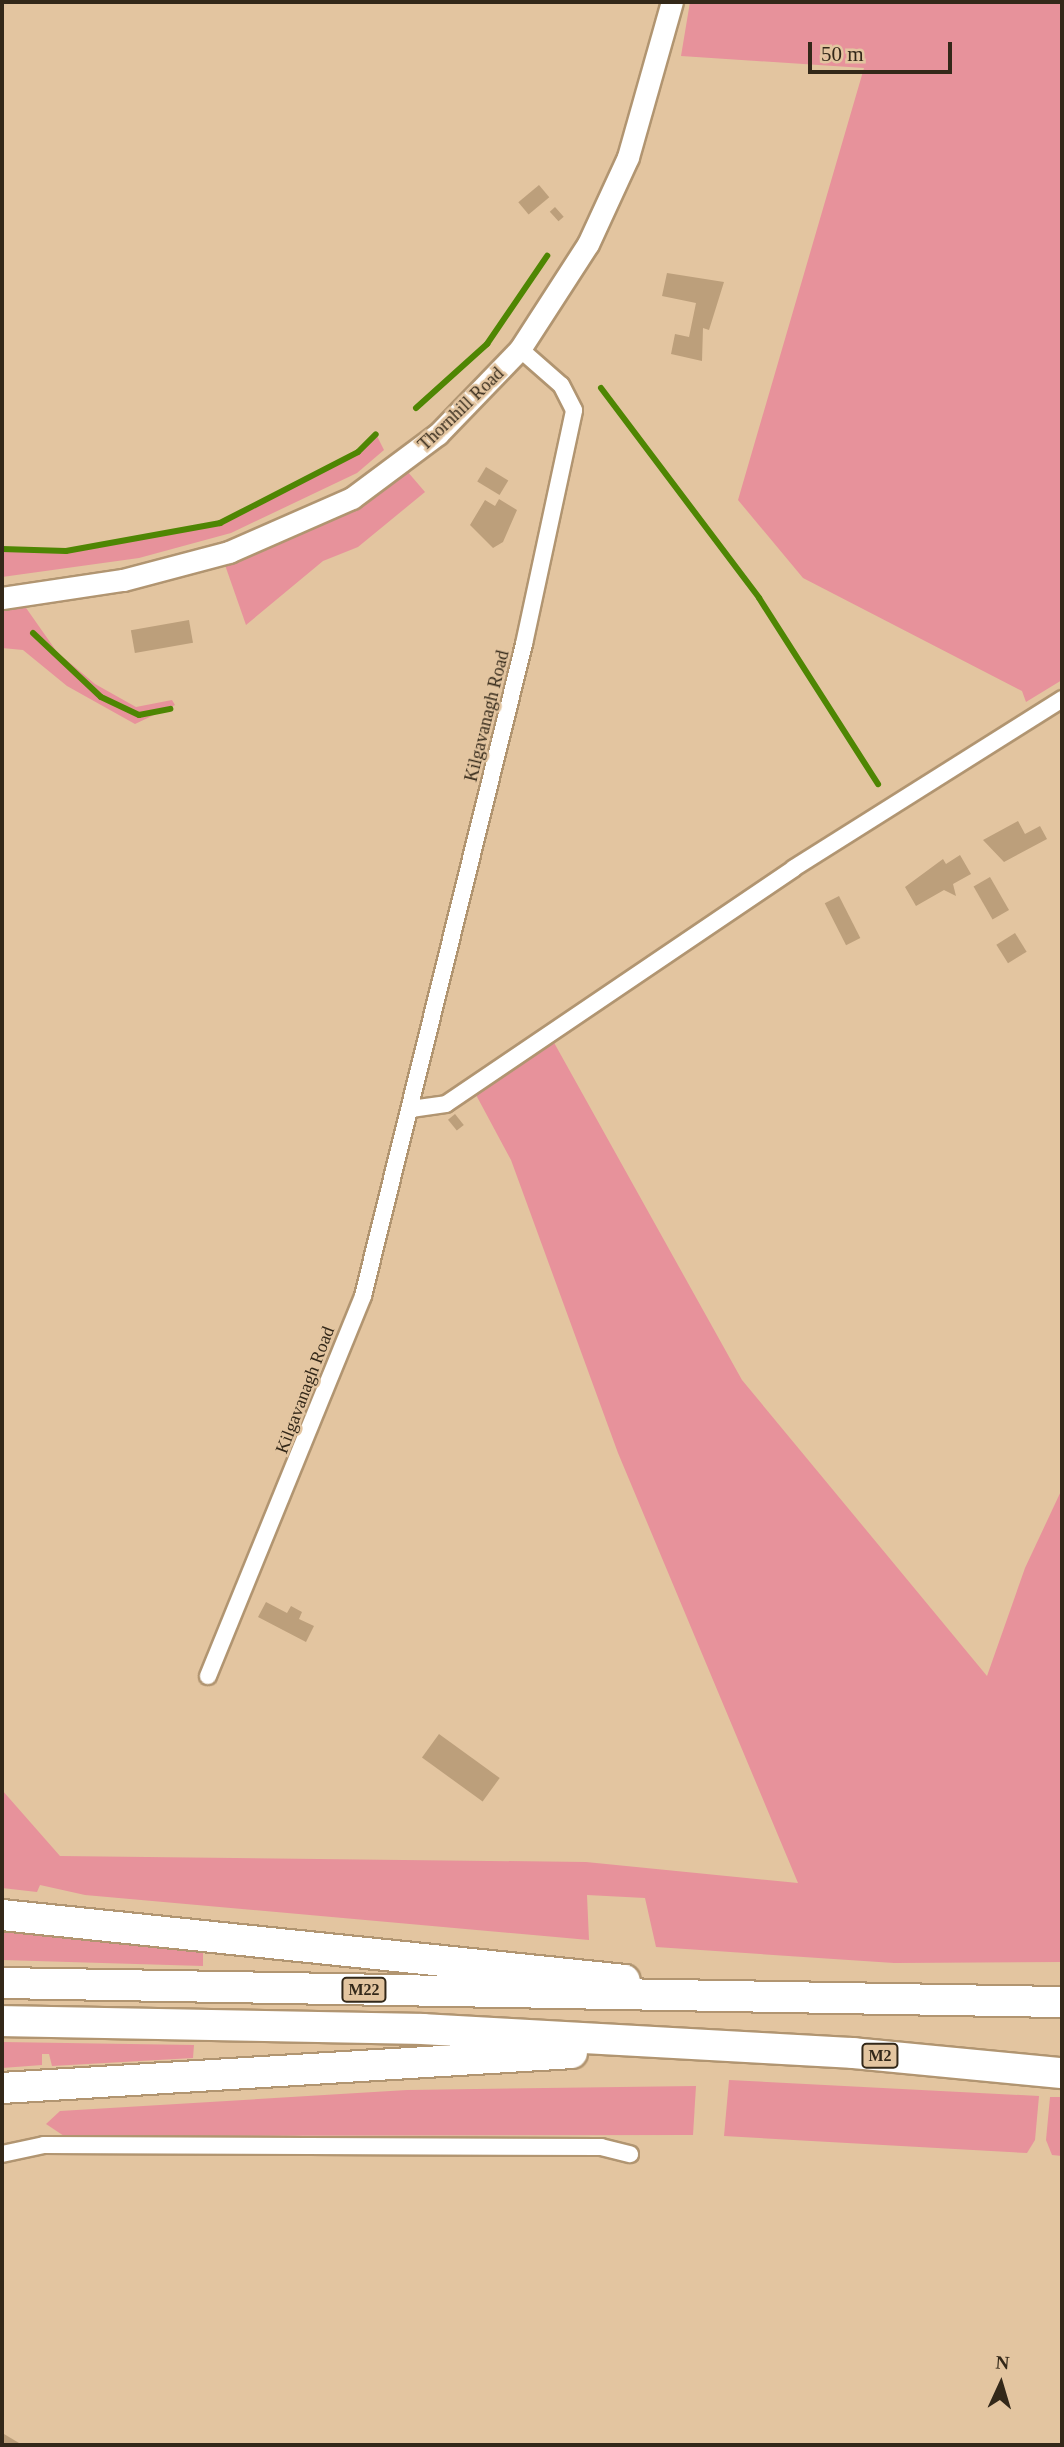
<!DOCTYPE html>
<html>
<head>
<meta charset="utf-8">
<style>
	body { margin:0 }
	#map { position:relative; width:1064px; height:2447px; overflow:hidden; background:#e3c5a0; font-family:Georgia,serif }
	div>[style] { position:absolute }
	.green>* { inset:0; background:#e7929b }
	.stream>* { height:6px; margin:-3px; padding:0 3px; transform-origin:3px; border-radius:3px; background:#4e8603 }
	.building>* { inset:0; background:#bc9f7b; transform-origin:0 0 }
	.roads { filter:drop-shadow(2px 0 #b19571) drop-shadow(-2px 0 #b19571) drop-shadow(0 2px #b19571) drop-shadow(0 -2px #b19571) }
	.minor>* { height:16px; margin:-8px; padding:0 8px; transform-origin:8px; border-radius:8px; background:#fff }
	.tertiary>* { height:21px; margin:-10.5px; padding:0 10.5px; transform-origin:10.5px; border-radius:10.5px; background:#fff }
	.motorway>* { height:30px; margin:-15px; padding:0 15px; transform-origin:15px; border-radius:15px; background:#fff }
	span { translate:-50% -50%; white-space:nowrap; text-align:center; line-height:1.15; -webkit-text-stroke:5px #e3c5a0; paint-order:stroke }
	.shield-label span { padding:2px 5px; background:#e3c5a0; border:2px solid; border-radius:5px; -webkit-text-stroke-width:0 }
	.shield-label { font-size:16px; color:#332819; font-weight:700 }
	.street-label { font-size:18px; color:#332819 }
	.frame { position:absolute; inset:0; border:4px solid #332819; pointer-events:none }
	.north { position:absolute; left:966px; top:2349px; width:70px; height:70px; -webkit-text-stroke:5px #e3c5a0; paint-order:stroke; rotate:4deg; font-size:19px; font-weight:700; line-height:28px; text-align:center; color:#332819 }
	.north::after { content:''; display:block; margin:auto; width:24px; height:32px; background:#332819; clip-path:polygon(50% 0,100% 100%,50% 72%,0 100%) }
	.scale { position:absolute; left:808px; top:42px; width:144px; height:32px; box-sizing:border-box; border:4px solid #332819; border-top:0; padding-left:9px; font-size:21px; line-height:24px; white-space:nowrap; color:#332819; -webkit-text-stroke:5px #e3c5a0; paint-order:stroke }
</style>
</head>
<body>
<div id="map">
	<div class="green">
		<div style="clip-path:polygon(690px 2px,1062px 2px,1062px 680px,1026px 702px,1022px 691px,803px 578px,738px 500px,864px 68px,681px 56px)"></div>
		<div style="clip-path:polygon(376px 434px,384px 450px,357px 473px,231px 533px,139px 558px,2px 577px,2px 549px,66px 551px,220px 523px,358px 452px)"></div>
		<div style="clip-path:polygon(407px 471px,425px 492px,358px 547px,323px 561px,246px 625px,225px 565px,339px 518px)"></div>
		<div style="clip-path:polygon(24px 605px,57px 652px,95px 684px,136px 707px,172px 700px,175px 705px,135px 724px,67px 686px,23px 650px,2px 648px,2px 608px)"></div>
		<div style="clip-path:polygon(552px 1039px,742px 1380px,987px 1676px,1025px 1568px,1062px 1489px,1062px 1962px,894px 1963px,656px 1947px,645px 1898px,587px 1895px,589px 1940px,85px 1895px,40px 1885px,37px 1892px,2px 1888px,2px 1790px,60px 1856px,586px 1862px,798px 1883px,618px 1453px,511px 1160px,475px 1093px)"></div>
		<div style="clip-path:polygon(2px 1928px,203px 1950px,203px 1966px,2px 1960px)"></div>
		<div style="clip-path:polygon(2px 2042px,194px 2045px,193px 2058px,52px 2066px,49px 2054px,42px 2054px,42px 2065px,2px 2068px)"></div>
		<div style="clip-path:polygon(729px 2080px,1039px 2096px,1035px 2140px,1027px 2153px,724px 2136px)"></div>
		<div style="clip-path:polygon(696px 2086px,693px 2135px,64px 2136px,46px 2124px,60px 2111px,407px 2090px)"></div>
		<div style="clip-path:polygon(1050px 2097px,1062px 2097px,1062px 2156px,1052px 2155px,1046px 2140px)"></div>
	</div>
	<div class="stream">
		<div style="left:601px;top:388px;width:263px;rotate:53deg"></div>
		<div style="left:759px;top:598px;width:221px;rotate:57.4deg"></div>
		<div style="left:416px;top:408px;width:96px;rotate:-42deg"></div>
		<div style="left:487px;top:344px;width:107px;rotate:-55.7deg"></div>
		<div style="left:2px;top:549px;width:64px;rotate:1.8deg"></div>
		<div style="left:66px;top:551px;width:157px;rotate:-10.3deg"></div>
		<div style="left:220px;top:523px;width:155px;rotate:-27.2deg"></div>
		<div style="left:358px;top:452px;width:25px;rotate:-45deg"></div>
		<div style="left:33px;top:633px;width:93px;rotate:43.3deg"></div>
		<div style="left:101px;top:697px;width:42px;rotate:25.3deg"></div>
		<div style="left:139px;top:715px;width:32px;rotate:-11deg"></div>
	</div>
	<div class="building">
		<div style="left:539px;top:185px;width:16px;height:27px;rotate:50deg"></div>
		<div style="left:555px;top:207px;width:13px;height:7px;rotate:48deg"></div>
		<div style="clip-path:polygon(667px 273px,724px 282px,709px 330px,703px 328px,702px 361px,671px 354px,675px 334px,689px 337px,696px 303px,662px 296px)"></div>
		<div style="left:486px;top:467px;width:26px;height:17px;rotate:31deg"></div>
		<div style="clip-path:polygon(499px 499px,517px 510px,503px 542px,493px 548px,470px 525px,485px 500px,495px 506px)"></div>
		<div style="left:189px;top:620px;width:23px;height:59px;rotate:80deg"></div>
		<div style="clip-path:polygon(1018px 821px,1025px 834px,1040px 826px,1047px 839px,1004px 862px,983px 840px)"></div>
		<div style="clip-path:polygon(960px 855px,971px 874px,953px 884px,956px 896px,944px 890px,916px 906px,905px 887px,943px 859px,946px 864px)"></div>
		<div style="left:990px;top:877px;width:38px;height:19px;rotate:60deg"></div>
		<div style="left:839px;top:896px;width:47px;height:16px;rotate:63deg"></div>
		<div style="left:1015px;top:933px;width:22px;height:22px;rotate:58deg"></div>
		<div style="left:455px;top:1114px;width:14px;height:9px;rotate:51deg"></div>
		<div style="clip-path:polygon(266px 1602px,287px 1613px,291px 1606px,302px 1612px,299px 1619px,314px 1626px,306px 1642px,258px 1617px)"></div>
		<div style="left:439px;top:1734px;width:75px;height:29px;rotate:36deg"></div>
		<div style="clip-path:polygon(4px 2434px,19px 2443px,18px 2445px,2px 2445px)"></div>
	</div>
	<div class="roads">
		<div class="minor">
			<div style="left:411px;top:1109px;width:35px;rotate:-8deg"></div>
			<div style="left:446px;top:1104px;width:420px;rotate:-34.1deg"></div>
			<div style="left:794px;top:868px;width:317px;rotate:-32.2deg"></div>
			<div style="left:208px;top:1676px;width:410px;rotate:-67.8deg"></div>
			<div style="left:363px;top:1296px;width:672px;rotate:-76.13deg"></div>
			<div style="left:524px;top:644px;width:239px;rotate:-77.9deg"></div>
			<div style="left:574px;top:410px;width:28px;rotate:-117deg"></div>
			<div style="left:561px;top:385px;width:55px;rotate:-138.7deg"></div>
			<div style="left:2px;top:2154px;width:43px;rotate:-12.1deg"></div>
			<div style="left:44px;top:2145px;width:557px;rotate:0.21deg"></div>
			<div style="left:601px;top:2147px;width:30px;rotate:14deg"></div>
		</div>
		<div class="tertiary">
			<div style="left:2px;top:598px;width:122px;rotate:-8.5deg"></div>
			<div style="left:123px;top:580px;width:110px;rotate:-14.8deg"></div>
			<div style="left:229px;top:552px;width:134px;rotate:-23.7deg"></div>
			<div style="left:352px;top:498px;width:107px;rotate:-36.7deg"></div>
			<div style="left:438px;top:434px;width:118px;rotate:-46deg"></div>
			<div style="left:520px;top:349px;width:125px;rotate:-57.1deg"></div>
			<div style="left:588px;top:244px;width:96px;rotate:-65.3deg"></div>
			<div style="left:628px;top:157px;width:161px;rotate:-74.2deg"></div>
		</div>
		<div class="motorway">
			<div style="left:2px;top:1915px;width:626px;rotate:5.96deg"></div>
			<div style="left:2px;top:1983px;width:1060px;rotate:1.03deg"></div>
			<div style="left:2px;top:2021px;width:421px;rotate:1.1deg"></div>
			<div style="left:423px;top:2029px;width:431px;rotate:3.2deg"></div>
			<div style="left:853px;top:2053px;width:210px;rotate:5.5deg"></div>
			<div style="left:2px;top:2088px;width:571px;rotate:-3.51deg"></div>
		</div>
	</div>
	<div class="shield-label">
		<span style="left:364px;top:1990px">M22</span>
		<span style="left:880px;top:2056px">M2</span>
	</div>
	<div class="street-label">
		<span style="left:461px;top:409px;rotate:-44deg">Thornhill Road</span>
		<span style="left:487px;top:716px;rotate:-76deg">Kilgavanagh Road</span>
		<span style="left:305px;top:1390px;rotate:-69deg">Kilgavanagh Road</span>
	</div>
	<div class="frame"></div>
	<div class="north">N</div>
	<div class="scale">50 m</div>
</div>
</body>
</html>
